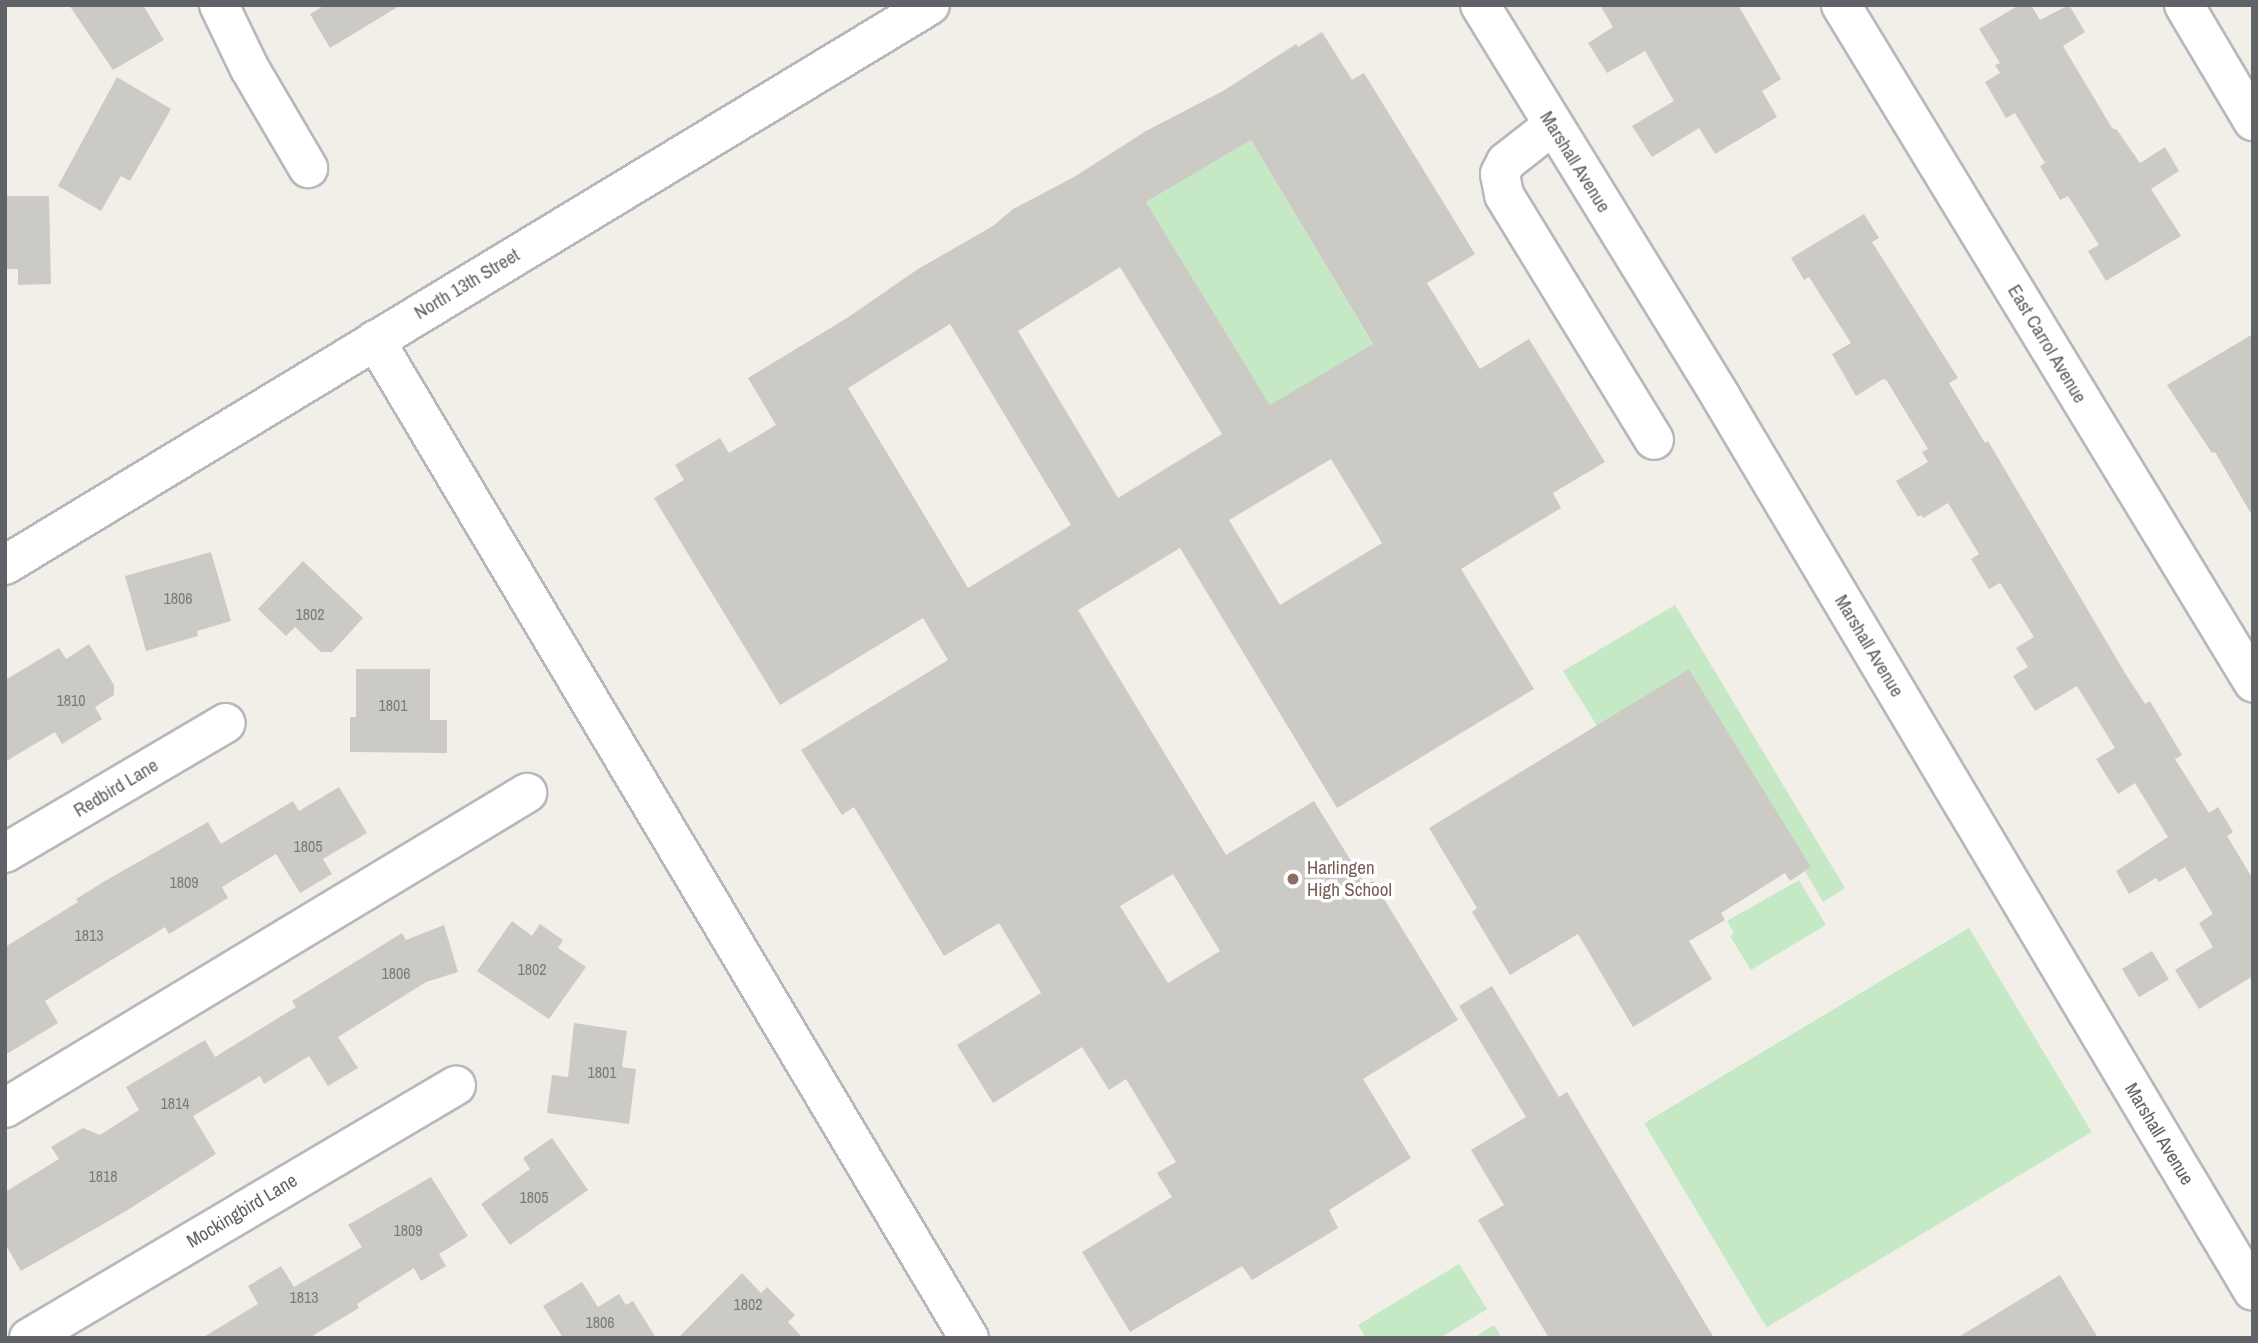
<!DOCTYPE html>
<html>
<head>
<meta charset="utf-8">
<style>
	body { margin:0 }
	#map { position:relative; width:2258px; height:1343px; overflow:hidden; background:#f1efe8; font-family:"Archivo Narrow",sans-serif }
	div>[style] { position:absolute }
	.green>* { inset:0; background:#c5e8c5; transform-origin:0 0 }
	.building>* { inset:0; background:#cccac5; transform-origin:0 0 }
	.roads { filter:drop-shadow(2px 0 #b5b8bc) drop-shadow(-2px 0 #b5b8bc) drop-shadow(0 2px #b5b8bc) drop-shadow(0 -2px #b5b8bc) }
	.minor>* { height:38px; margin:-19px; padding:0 19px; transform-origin:19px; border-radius:19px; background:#fff }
	.dots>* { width:19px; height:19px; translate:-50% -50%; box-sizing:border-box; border:4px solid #fff; border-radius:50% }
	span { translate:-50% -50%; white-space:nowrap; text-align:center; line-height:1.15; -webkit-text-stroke:7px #fff; paint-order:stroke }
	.number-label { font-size:16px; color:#7a7d7f }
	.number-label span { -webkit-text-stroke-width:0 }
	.street-label { font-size:19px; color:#5f6368 }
	.education-label { font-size:19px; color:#785e54 }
	.left { translate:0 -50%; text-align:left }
	.frame { position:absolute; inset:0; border:7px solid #5f6368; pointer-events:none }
</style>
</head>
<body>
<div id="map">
	<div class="green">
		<div style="clip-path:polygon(1251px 140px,1397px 385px,1270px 405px,1146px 202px)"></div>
		<div style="clip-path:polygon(1675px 605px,1845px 888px,1823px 902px,1805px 871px,1811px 867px,1689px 669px,1597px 726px,1563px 671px)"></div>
		<div style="clip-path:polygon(1799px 880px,1826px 925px,1751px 970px,1730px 936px,1734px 933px,1727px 921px)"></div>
		<div style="left:1969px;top:928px;width:238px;height:379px;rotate:59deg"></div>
		<div style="clip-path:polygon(1459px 1264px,1487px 1309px,1440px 1338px,1366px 1338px,1358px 1325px)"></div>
		<div style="clip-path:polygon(1494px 1325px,1502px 1338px,1473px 1338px)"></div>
	</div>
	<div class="building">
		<div style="clip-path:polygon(69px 5px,143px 5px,164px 40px,113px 70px)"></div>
		<div style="clip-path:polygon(325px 5px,401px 5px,330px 48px,310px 14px)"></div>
		<div style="clip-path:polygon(1600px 5px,1738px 5px,1781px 79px,1762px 91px,1777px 117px,1715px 154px,1699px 128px,1652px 157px,1632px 126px,1674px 101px,1645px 51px,1607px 73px,1588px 43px,1613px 27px)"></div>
		<div style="clip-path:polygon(2019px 5px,2031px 5px,2040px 20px,2069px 5px,2085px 32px,2063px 46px,2112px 128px,2117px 130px,2140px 163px,2165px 147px,2179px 171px,2151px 189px,2181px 236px,2106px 281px,2088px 251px,2099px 245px,2068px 196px,2060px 200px,2040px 166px,2045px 163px,2015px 113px,2006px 118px,1985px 82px,2000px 73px,1995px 65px,2000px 63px,1979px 29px)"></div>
		<div style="clip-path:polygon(evenodd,1322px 32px,1352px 80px,1364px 73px,1475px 254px,1427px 283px,1480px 369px,1529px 339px,1605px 462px,1553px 493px,1561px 508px,1461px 569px,1534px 689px,1337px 808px,1180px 548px,1078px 610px,1226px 855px,1314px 801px,1366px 885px,1373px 881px,1458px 1020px,1363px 1079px,1411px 1158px,1329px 1210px,1338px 1228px,1252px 1280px,1242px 1266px,1130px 1332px,1082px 1252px,1172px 1197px,1157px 1173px,1176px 1162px,1126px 1079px,1109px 1090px,1082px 1047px,993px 1103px,957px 1045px,1041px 993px,999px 923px,944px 956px,854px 807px,842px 815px,801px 750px,948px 660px,923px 618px,780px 705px,654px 498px,684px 480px,675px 465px,720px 438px,729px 453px,776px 425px,748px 378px,847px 318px,918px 269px,993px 226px,1013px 209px,1074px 177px,1146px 131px,1223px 91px,1296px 44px,1298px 47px,1322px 32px,1251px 140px,1373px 344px,1270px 405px,1146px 202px,1251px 140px,1322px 32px,1120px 267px,1222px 434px,1118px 498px,1018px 331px,1120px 267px,1322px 32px,950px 324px,1071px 525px,968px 588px,848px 388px,950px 324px,1322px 32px,1331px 459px,1382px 543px,1280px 605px,1229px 520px,1331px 459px,1322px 32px,1173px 874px,1220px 951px,1168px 983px,1120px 906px,1173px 874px)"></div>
		<div style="clip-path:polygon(117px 77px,171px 109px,130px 181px,121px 176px,101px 211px,58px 186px)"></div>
		<div style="clip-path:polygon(5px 196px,49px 196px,51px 284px,18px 285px,18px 269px,5px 269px)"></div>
		<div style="clip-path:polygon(1864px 214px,1879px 238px,1872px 242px,1958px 378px,1949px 383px,1985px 443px,1988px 441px,2125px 673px,2145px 704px,2150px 701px,2182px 755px,2175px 759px,2209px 813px,2218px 807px,2233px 832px,2227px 836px,2253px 879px,2253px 976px,2199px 1009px,2175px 970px,2213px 947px,2199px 923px,2213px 914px,2185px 867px,2159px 882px,2156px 878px,2129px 894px,2116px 871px,2168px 837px,2135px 783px,2118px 794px,2096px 759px,2115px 748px,2077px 686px,2035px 711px,2013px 676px,2028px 667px,2016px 648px,2034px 637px,2000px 583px,1989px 589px,1971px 559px,1979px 554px,1948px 503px,1923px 518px,1921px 515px,1918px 517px,1896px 481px,1928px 462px,1922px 452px,1928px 449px,1887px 381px,1883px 379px,1856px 396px,1832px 354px,1851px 343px,1809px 277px,1804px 280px,1791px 258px)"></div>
		<div style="clip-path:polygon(2253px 334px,2253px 517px,2215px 452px,2212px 453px,2167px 385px)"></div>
		<div style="clip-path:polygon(211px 552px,231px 621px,197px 631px,198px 636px,146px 651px,125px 576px)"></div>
		<div style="clip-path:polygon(303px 561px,363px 618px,332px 652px,321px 652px,295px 627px,286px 636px,258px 609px)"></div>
		<div style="clip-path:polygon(89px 644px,114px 685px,114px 695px,95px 707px,102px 719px,62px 744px,55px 732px,5px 762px,5px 680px,59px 648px,66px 659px)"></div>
		<div style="clip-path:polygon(356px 669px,430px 669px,430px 720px,447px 720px,447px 753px,350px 752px,350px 717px,356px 717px)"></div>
		<div style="clip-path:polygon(1689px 669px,1811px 867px,1790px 881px,1785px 873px,1721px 913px,1725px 920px,1689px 941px,1712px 979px,1633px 1027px,1578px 934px,1510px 975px,1472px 912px,1477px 908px,1429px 828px)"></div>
		<div style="clip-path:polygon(339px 787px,367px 833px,323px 859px,332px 874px,300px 893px,276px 854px,222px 887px,228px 898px,169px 934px,165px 927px,45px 1001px,58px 1023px,5px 1055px,5px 947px,78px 902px,76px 899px,105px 881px,208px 822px,221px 844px,293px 801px,299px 811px)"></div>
		<div style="clip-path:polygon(512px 921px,532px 936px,540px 924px,563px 940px,558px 948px,586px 967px,549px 1019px,477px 971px)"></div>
		<div style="clip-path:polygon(444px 925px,458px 972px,426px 982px,338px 1037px,358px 1068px,328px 1086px,309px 1056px,264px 1084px,260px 1076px,193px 1116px,216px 1154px,126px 1211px,21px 1271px,5px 1244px,5px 1192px,59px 1159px,51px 1147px,83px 1128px,100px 1135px,139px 1110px,126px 1087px,205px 1040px,215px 1057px,296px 1007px,292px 1001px,402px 933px,406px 940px)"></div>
		<div style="left:2152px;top:951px;width:33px;height:35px;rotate:59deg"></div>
		<div style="clip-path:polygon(1492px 986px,1559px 1097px,1567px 1092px,1714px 1338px,1549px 1338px,1478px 1220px,1504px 1205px,1471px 1150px,1526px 1117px,1459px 1006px)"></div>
		<div style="clip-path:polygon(574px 1023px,627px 1031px,622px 1067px,636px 1069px,629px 1124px,547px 1113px,552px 1075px,568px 1077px)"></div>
		<div style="clip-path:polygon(552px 1138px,588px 1190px,510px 1245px,481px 1204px,530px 1169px,523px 1158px)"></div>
		<div style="clip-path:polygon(431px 1177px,468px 1236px,439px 1254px,446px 1266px,421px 1281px,414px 1268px,357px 1304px,359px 1308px,309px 1338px,202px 1338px,258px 1304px,248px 1286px,281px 1266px,294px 1287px,362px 1247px,348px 1225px)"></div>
		<div style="clip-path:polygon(742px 1273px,761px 1293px,767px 1287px,795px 1315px,788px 1322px,803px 1338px,678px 1338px)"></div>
		<div style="clip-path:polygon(2060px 1275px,2098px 1338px,1957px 1338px)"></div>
		<div style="clip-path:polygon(582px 1282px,598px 1307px,619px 1294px,626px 1305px,633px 1301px,656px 1338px,563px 1338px,543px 1306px)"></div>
	</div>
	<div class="roads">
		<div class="minor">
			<div style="left:219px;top:5px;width:71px;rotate:64.2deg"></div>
			<div style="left:250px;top:69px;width:115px;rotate:59.6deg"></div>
			<div style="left:1480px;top:5px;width:460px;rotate:58.4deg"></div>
			<div style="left:1721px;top:397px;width:1040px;rotate:59.24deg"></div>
			<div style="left:1841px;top:5px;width:793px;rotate:58.68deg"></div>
			<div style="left:2184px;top:5px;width:135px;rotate:59.3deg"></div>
			<div style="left:1552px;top:126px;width:58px;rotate:142deg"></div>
			<div style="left:1506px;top:162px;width:13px;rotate:117deg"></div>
			<div style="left:1500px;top:174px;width:21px;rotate:79deg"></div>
			<div style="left:1504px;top:195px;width:287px;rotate:58.5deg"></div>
			<div style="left:375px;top:340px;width:1161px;rotate:59.24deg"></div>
			<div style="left:5px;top:565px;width:1081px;rotate:-31.19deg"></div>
			<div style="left:5px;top:853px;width:256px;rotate:-30.5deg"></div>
			<div style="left:5px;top:1108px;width:610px;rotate:-31.11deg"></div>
			<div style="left:29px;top:1338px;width:496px;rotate:-30.6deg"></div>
		</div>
	</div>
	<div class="dots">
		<div style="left:1293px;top:879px;background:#8d6e63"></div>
	</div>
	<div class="number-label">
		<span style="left:178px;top:598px">1806</span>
		<span style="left:310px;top:614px">1802</span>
		<span style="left:71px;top:700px">1810</span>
		<span style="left:393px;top:705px">1801</span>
		<span style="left:308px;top:846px">1805</span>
		<span style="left:184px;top:882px">1809</span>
		<span style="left:89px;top:935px">1813</span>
		<span style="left:532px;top:969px">1802</span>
		<span style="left:396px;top:973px">1806</span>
		<span style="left:602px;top:1072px">1801</span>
		<span style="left:175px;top:1103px">1814</span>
		<span style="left:103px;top:1176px">1818</span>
		<span style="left:534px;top:1197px">1805</span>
		<span style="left:408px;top:1230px">1809</span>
		<span style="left:304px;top:1297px">1813</span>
		<span style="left:748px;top:1304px">1802</span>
		<span style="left:600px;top:1322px">1806</span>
	</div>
	<div class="street-label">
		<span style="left:1575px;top:162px;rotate:58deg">Marshall Avenue</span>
		<span style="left:467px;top:284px;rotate:-31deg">North 13th Street</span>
		<span style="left:2047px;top:344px;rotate:59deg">East Carrol Avenue</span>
		<span style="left:1869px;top:646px;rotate:59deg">Marshall Avenue</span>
		<span style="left:116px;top:788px;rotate:-31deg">Redbird Lane</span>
		<span style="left:2159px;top:1134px;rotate:59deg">Marshall Avenue</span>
		<span style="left:242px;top:1211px;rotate:-31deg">Mockingbird Lane</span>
	</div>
	<div class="education-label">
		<span class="left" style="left:1307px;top:879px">Harlingen<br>High School</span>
	</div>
	<div class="frame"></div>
</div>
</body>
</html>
